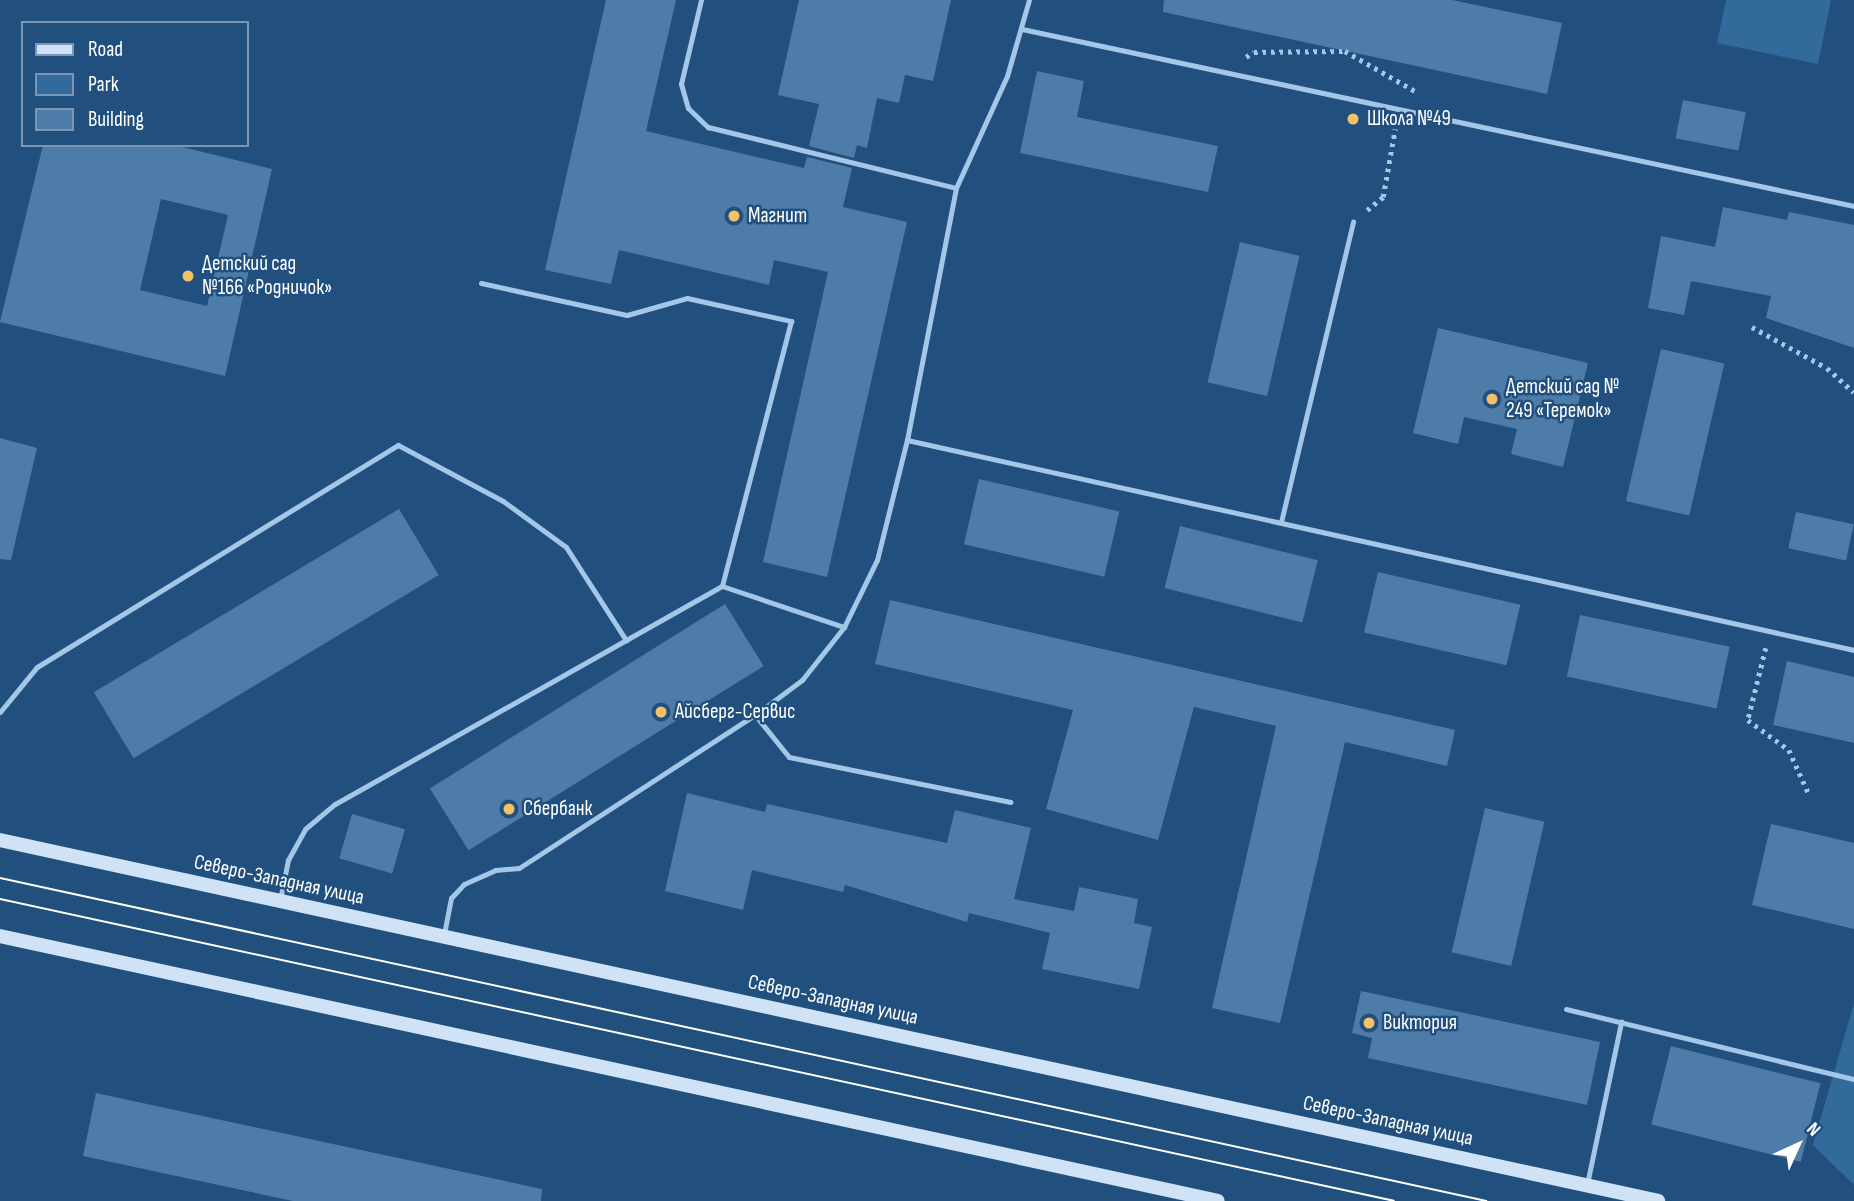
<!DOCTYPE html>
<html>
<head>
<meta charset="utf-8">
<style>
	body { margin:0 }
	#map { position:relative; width:1854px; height:1201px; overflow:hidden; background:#21507e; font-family:"Sofia Sans Condensed",sans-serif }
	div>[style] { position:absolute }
	.green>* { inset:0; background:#336a9c }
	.building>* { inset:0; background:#4d7ca9; transform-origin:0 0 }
	.path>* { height:4.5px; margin-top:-2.25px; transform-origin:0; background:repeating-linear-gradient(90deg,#a5c7e7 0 3.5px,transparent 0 8.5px) }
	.service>* { height:5px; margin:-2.5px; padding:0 2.5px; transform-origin:2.5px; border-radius:2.5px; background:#a5c7e7 }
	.secondary>* { height:14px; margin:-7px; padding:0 7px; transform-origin:7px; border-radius:7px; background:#cfe2f6 }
	.tram>* { height:2px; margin:-1px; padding:0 1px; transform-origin:1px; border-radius:1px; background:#fff }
	.dots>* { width:19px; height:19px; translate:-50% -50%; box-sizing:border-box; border:4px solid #21507e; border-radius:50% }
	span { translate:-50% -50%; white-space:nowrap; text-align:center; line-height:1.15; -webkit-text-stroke:5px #21507e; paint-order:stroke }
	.poi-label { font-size:21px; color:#fff }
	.left { translate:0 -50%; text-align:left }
	.street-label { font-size:21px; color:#fff }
	.legend { position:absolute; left:21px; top:21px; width:228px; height:126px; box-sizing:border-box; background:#21507e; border:2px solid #7a96b2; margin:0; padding:9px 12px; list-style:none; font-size:21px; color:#fff }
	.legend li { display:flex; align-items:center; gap:14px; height:35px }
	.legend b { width:35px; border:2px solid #7a96b2 }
	.north { position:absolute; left:1763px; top:1110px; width:70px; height:70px; -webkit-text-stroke:5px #21507e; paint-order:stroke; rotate:45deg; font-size:19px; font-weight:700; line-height:28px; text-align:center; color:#fff }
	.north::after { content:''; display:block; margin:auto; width:24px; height:32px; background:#fff; clip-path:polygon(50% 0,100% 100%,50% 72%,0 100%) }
</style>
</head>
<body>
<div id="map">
	<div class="green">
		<div style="clip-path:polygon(1726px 0,1831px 0,1818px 64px,1717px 43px)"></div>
		<div style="clip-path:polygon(1854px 1003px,1854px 1185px,1813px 1145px)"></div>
	</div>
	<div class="building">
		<div style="clip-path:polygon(606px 0,676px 0,646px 131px,804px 168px,807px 157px,852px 168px,843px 207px,907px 222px,827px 577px,763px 562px,828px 272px,774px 260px,769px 285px,619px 250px,611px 284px,545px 270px)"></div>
		<div style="clip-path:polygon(799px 0,951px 0,933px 81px,905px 75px,899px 103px,877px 98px,867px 148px,857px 145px,854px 158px,809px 146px,819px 104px,778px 95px)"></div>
		<div style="clip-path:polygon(1164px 0,1452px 0,1562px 23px,1547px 94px,1163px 12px)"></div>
		<div style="clip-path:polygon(1037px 71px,1084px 81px,1077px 117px,1218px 146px,1208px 192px,1020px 153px)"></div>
		<div style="left:1683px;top:100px;width:64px;height:39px;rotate:11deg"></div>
		<div style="clip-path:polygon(evenodd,43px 145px,174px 145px,272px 169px,225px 376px,0 322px,43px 145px,161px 199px,228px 215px,207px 306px,140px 290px,161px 199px)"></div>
		<div style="clip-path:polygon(1723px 207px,1787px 220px,1789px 212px,1854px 225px,1854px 348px,1766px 318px,1771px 296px,1691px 281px,1684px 315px,1648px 308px,1661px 236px,1715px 247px)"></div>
		<div style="left:1240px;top:242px;width:61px;height:144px;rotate:13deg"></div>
		<div style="clip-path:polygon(1438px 328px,1588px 363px,1563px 467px,1511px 454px,1517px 429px,1464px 417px,1458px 444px,1413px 433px)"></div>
		<div style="left:1661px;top:349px;width:65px;height:156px;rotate:13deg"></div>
		<div style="clip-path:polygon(0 438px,37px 448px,11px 560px,0 559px)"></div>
		<div style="left:979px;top:479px;width:144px;height:67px;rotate:13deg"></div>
		<div style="left:399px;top:509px;width:77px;height:356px;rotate:59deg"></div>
		<div style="left:1796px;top:512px;width:59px;height:37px;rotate:12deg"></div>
		<div style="left:1180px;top:526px;width:142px;height:64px;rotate:14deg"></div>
		<div style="left:1378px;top:572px;width:146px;height:62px;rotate:13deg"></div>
		<div style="clip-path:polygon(890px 600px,1455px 730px,1447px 766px,1345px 742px,1280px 1023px,1212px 1008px,1276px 726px,1194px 707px,1158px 840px,1046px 809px,1073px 710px,875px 664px)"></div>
		<div style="left:725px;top:604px;width:73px;height:348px;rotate:58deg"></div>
		<div style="left:1580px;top:615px;width:153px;height:63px;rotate:12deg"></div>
		<div style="clip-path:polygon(1787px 661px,1854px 677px,1854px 743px,1773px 725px)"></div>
		<div style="clip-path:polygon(687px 793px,765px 812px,767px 804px,947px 843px,955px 810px,1031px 828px,1014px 899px,1074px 911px,1079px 887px,1138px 899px,1134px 923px,1152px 927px,1139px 989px,1042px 969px,1050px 933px,969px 913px,967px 922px,845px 885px,843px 892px,752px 870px,743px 910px,665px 891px)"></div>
		<div style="left:1485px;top:808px;width:61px;height:148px;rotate:13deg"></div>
		<div style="left:352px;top:814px;width:55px;height:46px;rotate:16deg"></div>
		<div style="clip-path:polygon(1771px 824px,1854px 843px,1854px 929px,1752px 905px)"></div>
		<div style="clip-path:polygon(1361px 991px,1600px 1042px,1587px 1105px,1368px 1058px,1372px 1038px,1352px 1033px)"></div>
		<div style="left:1671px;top:1046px;width:154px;height:81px;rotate:14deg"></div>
		<div style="clip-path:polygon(96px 1093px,542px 1189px,541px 1201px,293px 1201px,83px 1156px)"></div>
	</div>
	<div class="path">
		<div style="left:1246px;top:57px;width:9px;rotate:-32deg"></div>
		<div style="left:1254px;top:52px;width:91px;rotate:-0.6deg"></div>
		<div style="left:1345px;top:51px;width:83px;rotate:29.7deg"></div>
		<div style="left:1367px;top:210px;width:21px;rotate:-39deg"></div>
		<div style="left:1383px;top:197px;width:69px;rotate:-80deg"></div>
		<div style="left:1752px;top:327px;width:85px;rotate:28.7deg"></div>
		<div style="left:1827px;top:368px;width:36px;rotate:42deg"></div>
		<div style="left:1766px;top:648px;width:74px;rotate:104deg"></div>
		<div style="left:1748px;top:720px;width:51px;rotate:36.2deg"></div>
		<div style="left:1789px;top:750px;width:46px;rotate:65.7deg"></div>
	</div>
	<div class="service">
		<div style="left:701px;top:0;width:86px;rotate:103.4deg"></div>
		<div style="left:681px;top:84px;width:25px;rotate:74deg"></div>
		<div style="left:688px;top:108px;width:28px;rotate:44deg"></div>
		<div style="left:708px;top:127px;width:255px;rotate:13.8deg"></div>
		<div style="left:1022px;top:29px;width:851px;rotate:12.01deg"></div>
		<div style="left:481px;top:283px;width:149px;rotate:12.4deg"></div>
		<div style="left:627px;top:315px;width:62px;rotate:-15.8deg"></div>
		<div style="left:687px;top:298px;width:107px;rotate:12.5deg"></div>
		<div style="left:791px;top:321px;width:274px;rotate:104.6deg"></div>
		<div style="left:722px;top:586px;width:129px;rotate:18.6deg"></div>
		<div style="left:907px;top:440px;width:970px;rotate:12.5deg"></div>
		<div style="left:1281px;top:522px;width:309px;rotate:-76.5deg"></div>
		<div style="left:0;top:712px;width:58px;rotate:-50.6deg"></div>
		<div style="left:37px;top:667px;width:424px;rotate:-31.6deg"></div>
		<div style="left:398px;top:445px;width:119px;rotate:28.1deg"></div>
		<div style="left:503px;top:501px;width:78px;rotate:36.1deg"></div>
		<div style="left:566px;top:547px;width:111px;rotate:57.2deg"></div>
		<div style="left:755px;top:715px;width:54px;rotate:51deg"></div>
		<div style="left:789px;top:757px;width:226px;rotate:11.5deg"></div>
		<div style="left:280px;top:900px;width:41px;rotate:-78.7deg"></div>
		<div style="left:288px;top:860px;width:35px;rotate:-61deg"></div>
		<div style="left:305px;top:829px;width:39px;rotate:-40deg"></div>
		<div style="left:335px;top:804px;width:444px;rotate:-29.4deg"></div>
		<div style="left:444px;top:934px;width:37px;rotate:-79deg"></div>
		<div style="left:451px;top:898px;width:19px;rotate:-47deg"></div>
		<div style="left:464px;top:884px;width:34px;rotate:-24deg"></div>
		<div style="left:495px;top:870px;width:24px;rotate:-5deg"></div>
		<div style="left:519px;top:868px;width:281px;rotate:-33deg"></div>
		<div style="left:755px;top:715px;width:59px;rotate:-36.7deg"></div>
		<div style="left:802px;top:680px;width:68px;rotate:-51.6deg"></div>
		<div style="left:844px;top:627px;width:75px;rotate:-63.8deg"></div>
		<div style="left:877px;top:560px;width:124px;rotate:-76deg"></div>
		<div style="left:907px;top:440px;width:257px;rotate:-79deg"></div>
		<div style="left:956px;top:188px;width:123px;rotate:-65.5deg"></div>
		<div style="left:1007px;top:76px;width:79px;rotate:-73.9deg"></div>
		<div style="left:1566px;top:1009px;width:296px;rotate:13.7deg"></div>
		<div style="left:1587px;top:1184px;width:166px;rotate:-78.1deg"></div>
	</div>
	<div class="secondary">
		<div style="left:0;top:840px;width:1697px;rotate:12.28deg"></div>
		<div style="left:0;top:936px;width:1246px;rotate:12.27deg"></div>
	</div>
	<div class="tram">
		<div style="left:0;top:878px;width:1521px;rotate:12.26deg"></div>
		<div style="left:0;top:899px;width:1426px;rotate:12.22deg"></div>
	</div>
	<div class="dots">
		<div style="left:1353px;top:119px;background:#f4c166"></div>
		<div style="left:734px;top:216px;background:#f4c166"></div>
		<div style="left:188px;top:276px;background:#f4c166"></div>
		<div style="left:1492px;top:399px;background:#f4c166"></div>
		<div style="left:661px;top:712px;background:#f4c166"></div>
		<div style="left:509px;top:809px;background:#f4c166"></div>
		<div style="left:1369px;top:1023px;background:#f4c166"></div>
	</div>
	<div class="poi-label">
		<span class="left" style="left:1367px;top:119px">Школа №49</span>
		<span class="left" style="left:748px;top:216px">Магнит</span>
		<span class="left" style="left:202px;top:276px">Детский сад<br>№166 «Родничок»</span>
		<span class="left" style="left:1506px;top:399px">Детский сад №<br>249 «Теремок»</span>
		<span class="left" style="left:675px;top:712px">Айсберг-Сервис</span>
		<span class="left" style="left:523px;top:809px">Сбербанк</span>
		<span class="left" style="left:1383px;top:1023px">Виктория</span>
	</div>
	<div class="street-label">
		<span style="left:279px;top:880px;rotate:12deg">Северо-Западная улица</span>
		<span style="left:833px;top:1000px;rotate:12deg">Северо-Западная улица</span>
		<span style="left:1388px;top:1121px;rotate:12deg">Северо-Западная улица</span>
	</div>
	<ul class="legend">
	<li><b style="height:9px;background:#cfe2f6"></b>Road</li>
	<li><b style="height:19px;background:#336a9c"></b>Park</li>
	<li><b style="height:19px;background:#4d7ca9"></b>Building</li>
	</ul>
	<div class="north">N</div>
</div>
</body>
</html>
